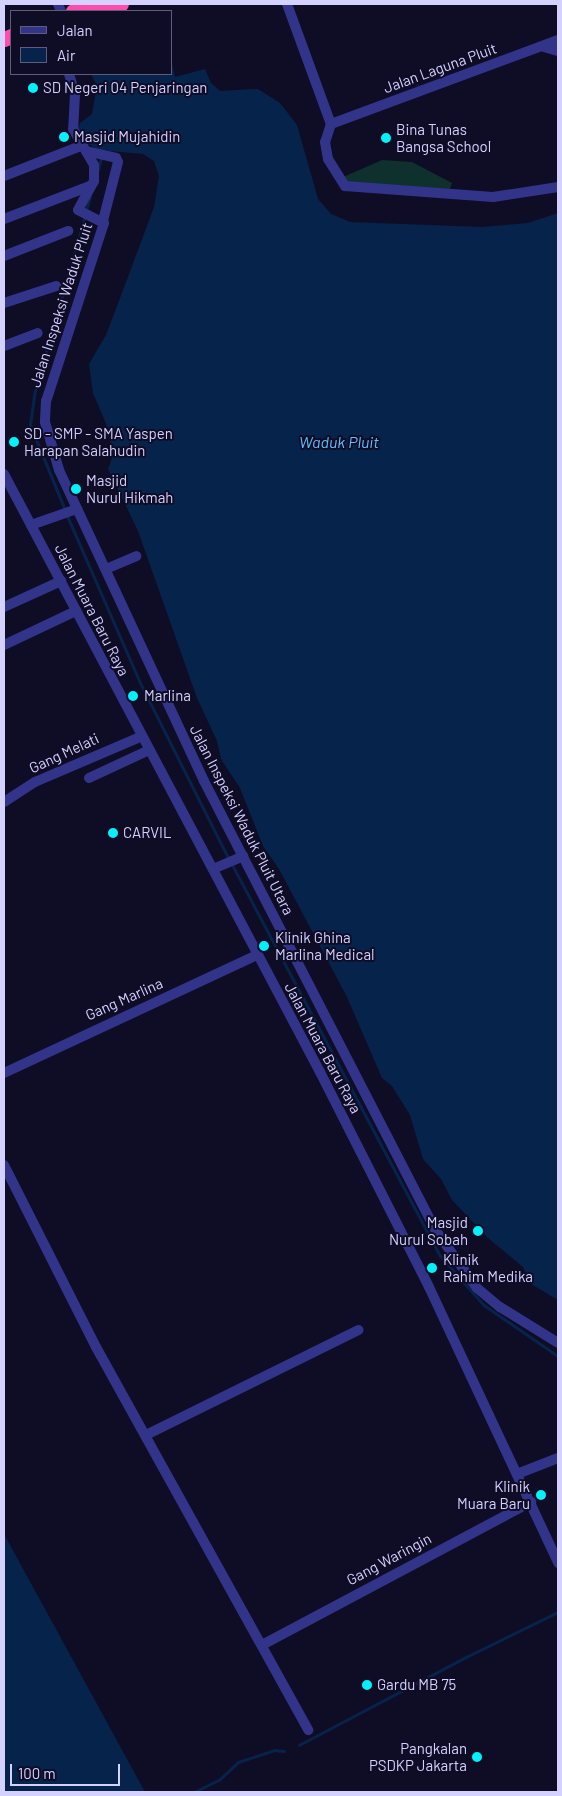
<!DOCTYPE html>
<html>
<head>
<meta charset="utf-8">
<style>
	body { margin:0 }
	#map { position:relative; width:562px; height:1796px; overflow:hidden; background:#0f0c26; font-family:Barlow,sans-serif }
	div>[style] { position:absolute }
	.green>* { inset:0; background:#0e312d }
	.water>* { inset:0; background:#06244b }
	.stream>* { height:2.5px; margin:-1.25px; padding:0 1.25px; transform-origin:1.25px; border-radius:1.25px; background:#06244b }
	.minor>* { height:10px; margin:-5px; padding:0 5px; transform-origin:5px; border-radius:5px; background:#32348a }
	.highway>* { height:15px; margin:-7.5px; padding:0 7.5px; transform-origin:7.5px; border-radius:7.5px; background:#ff4cad }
	.dots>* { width:14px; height:14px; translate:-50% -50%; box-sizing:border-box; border:2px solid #0f0c26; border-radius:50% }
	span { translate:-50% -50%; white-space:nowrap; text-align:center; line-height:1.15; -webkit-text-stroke:4px #0f0c26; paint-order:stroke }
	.street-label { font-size:15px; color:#d4d1ff }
	.poi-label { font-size:15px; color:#d4d1ff }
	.left { translate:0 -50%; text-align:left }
	.right { translate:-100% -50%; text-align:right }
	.water-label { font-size:16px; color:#5fbfff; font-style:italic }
	.frame { position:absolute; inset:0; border:5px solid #d4d1ff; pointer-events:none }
	.legend { position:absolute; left:10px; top:10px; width:162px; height:65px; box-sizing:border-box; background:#0f0c26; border:1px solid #5e5b7d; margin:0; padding:6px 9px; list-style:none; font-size:15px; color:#d4d1ff }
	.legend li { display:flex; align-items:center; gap:10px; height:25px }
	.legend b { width:25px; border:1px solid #5e5b7d }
	.scale { position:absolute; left:10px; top:1764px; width:110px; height:22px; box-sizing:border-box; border:2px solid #d4d1ff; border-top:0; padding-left:6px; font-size:15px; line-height:18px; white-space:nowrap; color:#d4d1ff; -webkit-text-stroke:4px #0f0c26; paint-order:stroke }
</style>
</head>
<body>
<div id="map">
	<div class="green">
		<div style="clip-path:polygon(382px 160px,412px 162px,452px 183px,450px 189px,352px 183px,341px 178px)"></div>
	</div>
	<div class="water">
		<div style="clip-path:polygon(171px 60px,175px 77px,205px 69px,211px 83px,220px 91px,258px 89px,280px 103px,297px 125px,318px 199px,331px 214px,350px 222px,482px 227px,528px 223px,558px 213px,558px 1300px,531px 1284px,523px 1267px,488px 1238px,452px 1200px,441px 1179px,423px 1159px,410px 1115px,392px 1086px,382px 1078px,347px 997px,279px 869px,263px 846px,240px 788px,221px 759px,217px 741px,197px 698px,138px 531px,108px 469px,113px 455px,107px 426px,93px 393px,89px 364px,106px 335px,131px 269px,154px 207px,159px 176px,154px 161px,143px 154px,99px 150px,82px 141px,76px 132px,80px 123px,92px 114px,97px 86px,91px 74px,171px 74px)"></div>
		<div style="clip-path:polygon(4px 1534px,145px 1792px,4px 1792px)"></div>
	</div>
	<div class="stream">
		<div style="left:98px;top:170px;width:12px;rotate:-76deg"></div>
		<div style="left:86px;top:210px;width:14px;rotate:-73deg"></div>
		<div style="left:64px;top:508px;width:90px;rotate:-112.3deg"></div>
		<div style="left:30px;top:425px;width:34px;rotate:-82deg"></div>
		<div style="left:35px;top:391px;width:182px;rotate:-74.1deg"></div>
		<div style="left:68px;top:517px;width:180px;rotate:66.4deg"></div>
		<div style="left:140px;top:682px;width:196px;rotate:63.3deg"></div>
		<div style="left:232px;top:864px;width:443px;rotate:62deg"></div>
		<div style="left:440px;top:1255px;width:67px;rotate:48.7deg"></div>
		<div style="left:484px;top:1305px;width:90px;rotate:34.6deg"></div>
		<div style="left:299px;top:1745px;width:189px;rotate:-27.8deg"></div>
		<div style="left:466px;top:1657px;width:102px;rotate:-26.1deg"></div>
		<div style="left:194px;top:1792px;width:28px;rotate:-26deg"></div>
		<div style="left:219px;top:1780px;width:26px;rotate:-43deg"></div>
		<div style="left:238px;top:1762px;width:38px;rotate:-18deg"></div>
		<div style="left:274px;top:1750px;width:10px;rotate:6deg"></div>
	</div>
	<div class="minor">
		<div style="left:58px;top:4px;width:8px;rotate:67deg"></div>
		<div style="left:287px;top:4px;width:128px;rotate:69.9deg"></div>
		<div style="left:331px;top:124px;width:19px;rotate:108deg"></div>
		<div style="left:325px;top:142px;width:17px;rotate:80deg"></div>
		<div style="left:328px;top:159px;width:32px;rotate:58deg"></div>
		<div style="left:345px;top:186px;width:148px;rotate:4.3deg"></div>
		<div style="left:493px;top:197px;width:66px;rotate:-8.7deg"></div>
		<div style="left:544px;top:47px;width:15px;rotate:16deg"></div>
		<div style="left:69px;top:74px;width:21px;rotate:73deg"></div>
		<div style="left:75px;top:94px;width:35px;rotate:93deg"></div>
		<div style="left:73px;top:129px;width:42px;rotate:59.7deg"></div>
		<div style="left:94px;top:165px;width:16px;rotate:90deg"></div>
		<div style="left:94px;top:181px;width:33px;rotate:119deg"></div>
		<div style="left:78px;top:210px;width:29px;rotate:27deg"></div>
		<div style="left:104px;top:223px;width:187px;rotate:108deg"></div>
		<div style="left:46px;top:401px;width:21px;rotate:93deg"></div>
		<div style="left:45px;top:422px;width:50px;rotate:73.7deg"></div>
		<div style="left:59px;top:470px;width:343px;rotate:65deg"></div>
		<div style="left:204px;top:781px;width:506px;rotate:62.73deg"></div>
		<div style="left:436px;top:1231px;width:70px;rotate:54.3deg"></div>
		<div style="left:477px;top:1288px;width:30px;rotate:40deg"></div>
		<div style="left:500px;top:1307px;width:68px;rotate:31.8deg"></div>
		<div style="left:331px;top:124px;width:242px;rotate:-20.3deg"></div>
		<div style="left:86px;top:151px;width:31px;rotate:13deg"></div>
		<div style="left:116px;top:158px;width:4px;rotate:63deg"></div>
		<div style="left:118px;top:162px;width:61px;rotate:104.3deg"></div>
		<div style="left:4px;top:176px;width:85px;rotate:-21.4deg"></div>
		<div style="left:4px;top:219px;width:92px;rotate:-21deg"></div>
		<div style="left:4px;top:256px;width:69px;rotate:-21.3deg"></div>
		<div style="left:4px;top:303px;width:55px;rotate:-18.1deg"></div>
		<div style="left:4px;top:346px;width:36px;rotate:-21deg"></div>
		<div style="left:4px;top:474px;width:676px;rotate:62.15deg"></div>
		<div style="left:320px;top:1072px;width:241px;rotate:63.1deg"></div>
		<div style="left:429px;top:1287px;width:305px;rotate:64.9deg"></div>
		<div style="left:31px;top:525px;width:49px;rotate:-19.2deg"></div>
		<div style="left:106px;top:569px;width:33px;rotate:-23deg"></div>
		<div style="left:4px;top:607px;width:63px;rotate:-24.5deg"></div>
		<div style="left:4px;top:645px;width:80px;rotate:-25.3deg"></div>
		<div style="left:89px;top:778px;width:64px;rotate:-25deg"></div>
		<div style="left:4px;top:802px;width:37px;rotate:-33deg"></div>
		<div style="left:35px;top:782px;width:114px;rotate:-23.2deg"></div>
		<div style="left:213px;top:869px;width:33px;rotate:-23deg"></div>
		<div style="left:4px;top:1073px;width:279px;rotate:-25deg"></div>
		<div style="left:4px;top:1165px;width:204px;rotate:63.2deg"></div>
		<div style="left:96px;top:1347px;width:438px;rotate:61deg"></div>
		<div style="left:146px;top:1435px;width:237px;rotate:-26.3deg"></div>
		<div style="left:517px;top:1474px;width:44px;rotate:-21.3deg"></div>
		<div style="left:262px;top:1645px;width:305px;rotate:-28deg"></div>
	</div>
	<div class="highway">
		<div style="left:73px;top:11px;width:21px;rotate:-19deg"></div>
		<div style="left:102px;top:11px;width:20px;rotate:-20deg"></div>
		<div style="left:4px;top:39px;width:8px;rotate:-23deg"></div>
	</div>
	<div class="dots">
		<div style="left:33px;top:88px;background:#00f3fc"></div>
		<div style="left:64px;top:137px;background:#00f3fc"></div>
		<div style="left:386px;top:138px;background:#00f3fc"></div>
		<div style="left:14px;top:442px;background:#00f3fc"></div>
		<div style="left:76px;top:489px;background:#00f3fc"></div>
		<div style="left:133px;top:696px;background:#00f3fc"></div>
		<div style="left:113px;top:833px;background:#00f3fc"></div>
		<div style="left:264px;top:946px;background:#00f3fc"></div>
		<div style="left:478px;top:1231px;background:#00f3fc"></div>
		<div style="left:432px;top:1268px;background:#00f3fc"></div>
		<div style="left:541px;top:1495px;background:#00f3fc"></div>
		<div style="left:367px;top:1685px;background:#00f3fc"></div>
		<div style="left:477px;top:1757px;background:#00f3fc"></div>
	</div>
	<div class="street-label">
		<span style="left:440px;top:68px;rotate:-20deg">Jalan Laguna Pluit</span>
		<span style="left:61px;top:305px;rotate:-72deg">Jalan Inspeksi Waduk Pluit</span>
		<span style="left:92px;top:610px;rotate:63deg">Jalan Muara Baru Raya</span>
		<span style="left:64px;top:753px;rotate:-25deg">Gang Melati</span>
		<span style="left:242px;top:820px;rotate:63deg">Jalan Inspeksi Waduk Pluit Utara</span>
		<span style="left:124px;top:999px;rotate:-24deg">Gang Marlina</span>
		<span style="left:323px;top:1048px;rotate:62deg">Jalan Muara Baru Raya</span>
		<span style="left:389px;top:1559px;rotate:-28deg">Gang Waringin</span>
	</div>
	<div class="poi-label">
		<span class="left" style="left:43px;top:88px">SD Negeri 04 Penjaringan</span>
		<span class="left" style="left:396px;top:138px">Bina Tunas<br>Bangsa School</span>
		<span class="left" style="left:74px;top:137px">Masjid Mujahidin</span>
		<span class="left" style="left:24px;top:442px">SD - SMP - SMA Yaspen<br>Harapan Salahudin</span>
		<span class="left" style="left:86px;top:489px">Masjid<br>Nurul Hikmah</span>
		<span class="left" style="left:144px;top:696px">Marlina</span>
		<span class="left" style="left:123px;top:833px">CARVIL</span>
		<span class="left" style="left:275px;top:946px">Klinik Ghina<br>Marlina Medical</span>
		<span class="right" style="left:468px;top:1231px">Masjid<br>Nurul Sobah</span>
		<span class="left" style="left:443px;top:1268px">Klinik<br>Rahim Medika</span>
		<span class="right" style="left:530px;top:1495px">Klinik<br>Muara Baru</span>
		<span class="left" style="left:377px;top:1685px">Gardu MB 75</span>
		<span class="right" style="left:467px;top:1757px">Pangkalan<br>PSDKP Jakarta</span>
	</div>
	<div class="water-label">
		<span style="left:339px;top:442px">Waduk Pluit</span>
	</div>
	<div class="frame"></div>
	<ul class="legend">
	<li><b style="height:6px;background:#32348a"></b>Jalan</li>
	<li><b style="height:14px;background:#06244b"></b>Air</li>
	</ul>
	<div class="scale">100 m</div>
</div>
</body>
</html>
